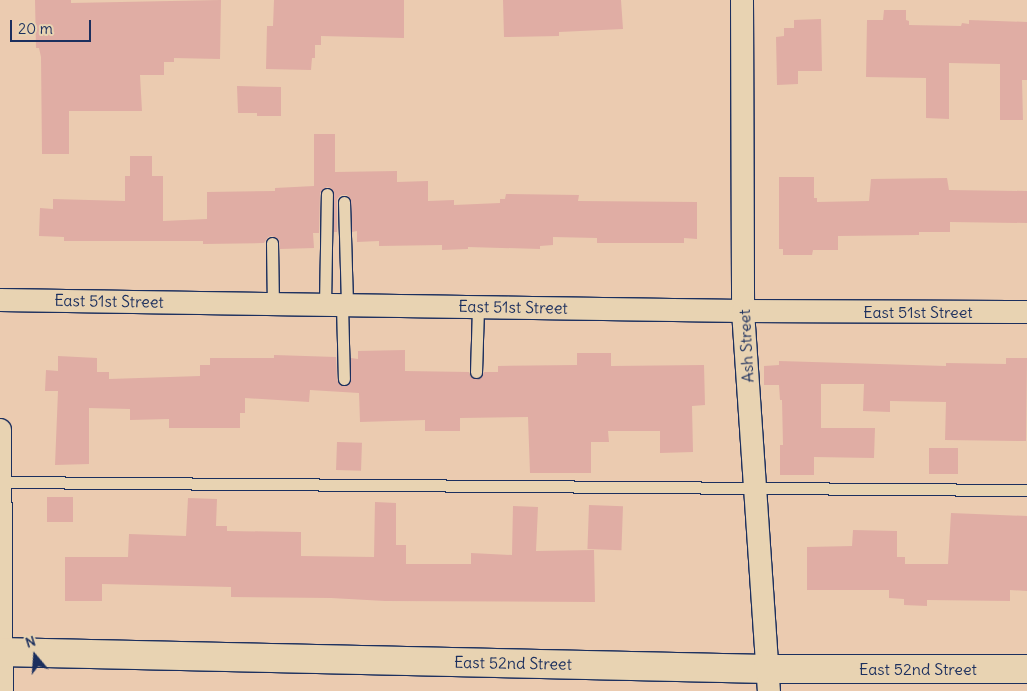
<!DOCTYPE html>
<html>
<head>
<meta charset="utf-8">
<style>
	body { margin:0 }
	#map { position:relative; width:1027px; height:691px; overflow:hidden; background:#ebcbb0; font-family:Delius,sans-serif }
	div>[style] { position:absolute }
	.building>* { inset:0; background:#e0ada4; transform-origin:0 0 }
	.roads { filter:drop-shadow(1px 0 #1b2f5e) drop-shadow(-1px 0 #1b2f5e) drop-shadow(0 1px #1b2f5e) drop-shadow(0 -1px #1b2f5e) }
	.service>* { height:11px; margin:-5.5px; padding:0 5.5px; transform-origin:5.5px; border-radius:5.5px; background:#e8d3b2 }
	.minor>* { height:22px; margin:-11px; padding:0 11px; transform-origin:11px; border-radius:11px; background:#e8d3b2 }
	.secondary>* { height:28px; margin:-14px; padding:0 14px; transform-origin:14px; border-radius:14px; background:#e8d3b2 }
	span { translate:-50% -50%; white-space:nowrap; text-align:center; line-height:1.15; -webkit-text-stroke:4.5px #e8d3b2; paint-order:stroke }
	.street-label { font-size:16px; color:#1b2f5e }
	.north { position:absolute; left:10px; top:631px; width:50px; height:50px; -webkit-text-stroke:4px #e8d3b2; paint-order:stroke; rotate:342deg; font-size:14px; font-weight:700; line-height:20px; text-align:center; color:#1b2f5e }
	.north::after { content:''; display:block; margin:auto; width:18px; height:22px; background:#1b2f5e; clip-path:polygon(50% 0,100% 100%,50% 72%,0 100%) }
	.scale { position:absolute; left:10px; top:20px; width:81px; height:22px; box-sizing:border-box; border:2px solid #1b2f5e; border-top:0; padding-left:6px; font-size:15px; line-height:18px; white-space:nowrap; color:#1b2f5e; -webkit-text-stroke:4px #e8d3b2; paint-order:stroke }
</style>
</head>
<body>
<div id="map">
	<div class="building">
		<div style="clip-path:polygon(35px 0,71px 0,71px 3px,221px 0,220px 59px,174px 58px,174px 62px,164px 62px,164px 75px,140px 75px,142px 111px,69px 111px,69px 154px,42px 154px,41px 57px,39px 48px,36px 48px)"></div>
		<div style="clip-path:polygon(274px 0,404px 0,404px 38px,321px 36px,321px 45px,315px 45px,315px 58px,312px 58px,311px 70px,266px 69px,267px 26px,273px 26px)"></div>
		<div style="clip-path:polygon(503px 0,621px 0,623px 29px,559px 32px,559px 36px,504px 37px)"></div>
		<div style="clip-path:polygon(884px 10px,906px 10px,906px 20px,909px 21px,909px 25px,961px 26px,962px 23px,969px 24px,969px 20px,1027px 22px,1027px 80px,1022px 80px,1023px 120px,1000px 120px,1000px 64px,949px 63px,949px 119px,926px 118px,926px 78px,866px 77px,867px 20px,883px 20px)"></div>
		<div style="clip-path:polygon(821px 19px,822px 71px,798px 71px,798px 84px,777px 85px,776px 37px,784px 36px,784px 28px,794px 28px,794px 20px)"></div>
		<div style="clip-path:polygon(237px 86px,281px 87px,281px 116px,257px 116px,257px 113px,238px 113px)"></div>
		<div style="clip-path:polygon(314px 134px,335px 134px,335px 172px,397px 171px,397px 182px,428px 181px,428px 201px,454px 200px,454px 205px,500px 203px,500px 199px,505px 199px,506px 194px,579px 195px,578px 201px,697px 202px,697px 239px,684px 238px,684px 243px,597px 243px,597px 238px,553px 237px,553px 245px,540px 246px,540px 249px,468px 247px,468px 249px,442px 250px,442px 245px,379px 246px,379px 241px,357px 242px,357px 231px,352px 232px,351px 201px,347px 195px,341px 195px,337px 199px,337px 232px,334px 232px,334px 194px,331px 188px,327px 187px,320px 193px,319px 233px,313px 233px,314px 248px,280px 249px,279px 240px,272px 236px,268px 237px,264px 243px,203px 244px,203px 241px,64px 241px,64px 237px,39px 236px,40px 208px,53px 209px,53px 199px,125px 201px,125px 176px,130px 176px,130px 156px,152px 156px,152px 176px,163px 176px,163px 221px,207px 219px,207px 192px,275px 191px,275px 188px,314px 186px)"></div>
		<div style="clip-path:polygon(779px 177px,814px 177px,814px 198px,817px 198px,817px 202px,869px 201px,871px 179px,947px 178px,949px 190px,1027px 191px,1027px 223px,950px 222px,950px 232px,919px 232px,919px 235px,838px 236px,838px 250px,813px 250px,812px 255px,783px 255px,783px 249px,779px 249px)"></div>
		<div style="clip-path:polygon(405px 350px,405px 371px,469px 372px,470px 376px,475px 379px,480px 378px,484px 372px,498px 372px,498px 366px,577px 365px,577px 353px,611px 353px,611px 366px,704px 365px,705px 405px,692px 406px,693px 452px,660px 453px,660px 431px,608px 431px,609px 442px,591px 442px,591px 473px,530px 473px,528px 417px,460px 418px,460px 431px,425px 431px,425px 420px,360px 422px,359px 393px,310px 390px,309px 402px,245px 398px,245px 413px,240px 413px,240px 428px,169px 428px,169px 419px,130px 420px,130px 409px,89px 408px,89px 464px,55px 465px,58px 391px,45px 391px,46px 370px,58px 371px,58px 356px,97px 358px,97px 372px,109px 372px,109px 379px,200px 376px,200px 365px,210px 365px,210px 358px,274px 358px,274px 355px,336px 357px,337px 380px,344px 386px,351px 382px,351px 358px,358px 359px,358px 351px)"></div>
		<div style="clip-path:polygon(1006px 358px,1027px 358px,1026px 441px,945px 440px,946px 402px,890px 401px,890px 412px,863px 411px,864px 384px,821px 384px,821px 428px,875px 428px,874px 458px,814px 457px,814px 475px,780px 475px,780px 445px,783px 445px,782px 400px,780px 400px,779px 385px,764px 385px,764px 366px,779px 365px,779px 361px,946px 366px,946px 363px,1006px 364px)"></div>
		<div style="left:337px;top:442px;width:25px;height:28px;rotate:2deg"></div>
		<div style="left:929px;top:448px;width:29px;height:26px"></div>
		<div style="left:47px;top:497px;width:26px;height:25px"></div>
		<div style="clip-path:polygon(188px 498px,217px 499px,216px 526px,227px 526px,227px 531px,301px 532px,301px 556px,374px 557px,375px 502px,396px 503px,396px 545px,406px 545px,406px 564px,471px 564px,471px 553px,512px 555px,513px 506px,538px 507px,536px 551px,594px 550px,595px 602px,385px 601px,331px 598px,231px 597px,231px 587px,102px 584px,102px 601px,65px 601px,65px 557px,128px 557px,129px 534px,186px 536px)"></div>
		<div style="left:589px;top:505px;width:34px;height:44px;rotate:2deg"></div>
		<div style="clip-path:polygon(951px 513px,1027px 516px,1027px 591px,1010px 590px,1010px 601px,927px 600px,927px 606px,904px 605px,904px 599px,889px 598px,889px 590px,807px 590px,807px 547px,852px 546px,853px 530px,897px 531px,897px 557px,905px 557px,905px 564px,948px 564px)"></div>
	</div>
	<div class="roads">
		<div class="service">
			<div style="left:344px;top:202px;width:103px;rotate:88.3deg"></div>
			<div style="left:272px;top:243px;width:61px;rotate:89.1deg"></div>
			<div style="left:325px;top:305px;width:111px;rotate:-89deg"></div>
			<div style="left:342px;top:305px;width:74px;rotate:88.5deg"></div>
			<div style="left:476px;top:372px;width:65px;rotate:-88.2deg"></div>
			<div style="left:0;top:482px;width:1027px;rotate:0.45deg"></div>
		</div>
		<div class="minor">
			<div style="left:742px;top:0;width:311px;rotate:89.8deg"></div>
			<div style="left:743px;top:311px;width:381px;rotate:86.1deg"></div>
			<div style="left:0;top:300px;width:743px;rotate:0.85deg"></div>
			<div style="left:743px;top:311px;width:284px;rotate:0.2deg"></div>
			<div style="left:0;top:430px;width:261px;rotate:89.6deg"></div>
		</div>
		<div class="secondary">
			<div style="left:0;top:652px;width:768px;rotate:1.27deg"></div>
			<div style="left:768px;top:669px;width:259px"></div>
		</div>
	</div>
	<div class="street-label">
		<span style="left:109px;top:301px;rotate:1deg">East 51st Street</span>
		<span style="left:513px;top:307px;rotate:1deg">East 51st Street</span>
		<span style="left:918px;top:312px">East 51st Street</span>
		<span style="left:746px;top:346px;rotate:-93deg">Ash Street</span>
		<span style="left:513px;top:663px;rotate:1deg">East 52nd Street</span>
		<span style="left:918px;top:669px">East 52nd Street</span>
	</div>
	<div class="north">N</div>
	<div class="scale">20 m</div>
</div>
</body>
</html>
